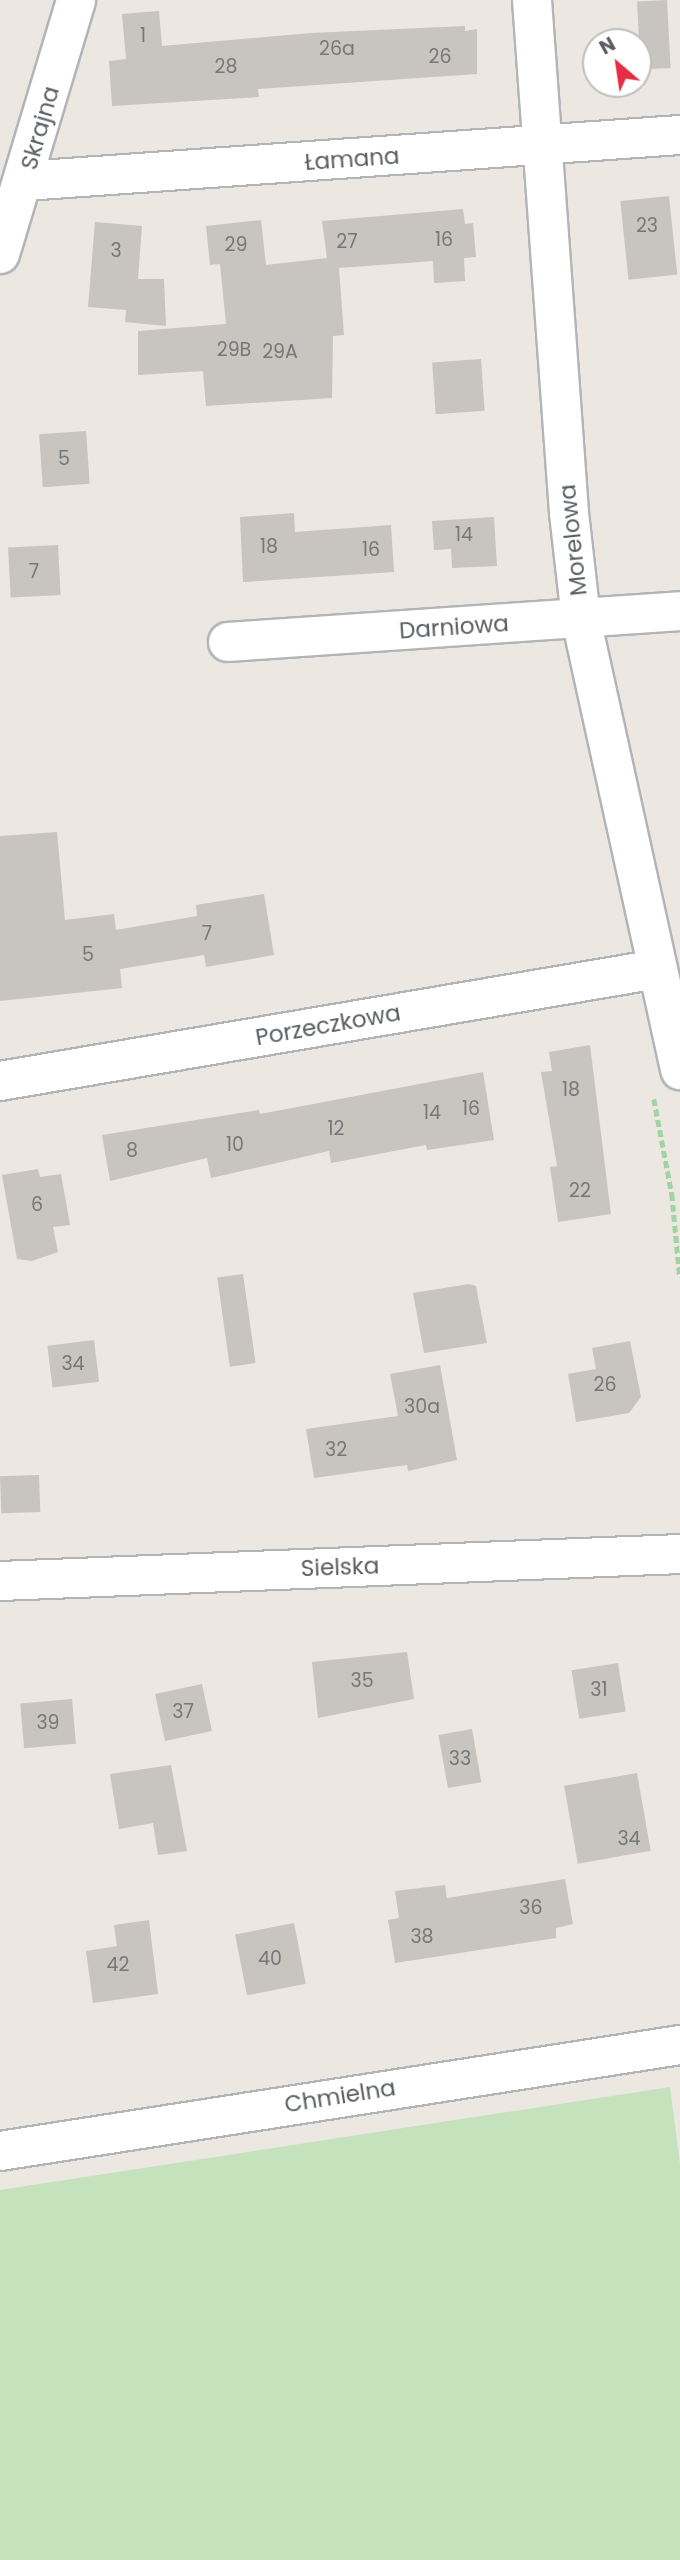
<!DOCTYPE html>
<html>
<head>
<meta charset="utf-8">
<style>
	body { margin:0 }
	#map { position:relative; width:680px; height:2560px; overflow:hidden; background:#ece7e0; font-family:Poppins,sans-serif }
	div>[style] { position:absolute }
	.green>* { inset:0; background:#c4e3bd }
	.building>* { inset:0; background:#c8c4bf; transform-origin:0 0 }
	.path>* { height:4.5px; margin-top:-2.25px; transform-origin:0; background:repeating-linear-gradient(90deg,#a0d4a3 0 7px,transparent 0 10.5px) }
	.roads { filter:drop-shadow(2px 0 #b1b4b8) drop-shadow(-2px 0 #b1b4b8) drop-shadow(0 2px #b1b4b8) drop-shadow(0 -2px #b1b4b8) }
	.street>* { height:38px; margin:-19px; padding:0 19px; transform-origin:19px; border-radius:19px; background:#fff }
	span { translate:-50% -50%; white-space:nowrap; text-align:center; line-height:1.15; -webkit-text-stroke:5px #fff; paint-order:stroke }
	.number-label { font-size:19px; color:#757878 }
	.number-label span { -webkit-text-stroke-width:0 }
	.street-label { font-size:23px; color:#595e61 }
	.north { position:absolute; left:582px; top:28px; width:70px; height:70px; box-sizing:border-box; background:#fff; border:2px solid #bdbfc0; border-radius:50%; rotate:331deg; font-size:19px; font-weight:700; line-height:28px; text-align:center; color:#595e61 }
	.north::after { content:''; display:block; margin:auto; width:24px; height:32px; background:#e32e44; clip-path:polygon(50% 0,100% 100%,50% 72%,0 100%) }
</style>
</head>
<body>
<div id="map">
	<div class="green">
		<div style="clip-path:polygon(670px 2087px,680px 2164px,680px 2560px,0 2560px,0 2190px)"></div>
	</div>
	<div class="building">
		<div style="left:667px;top:0;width:68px;height:30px;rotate:87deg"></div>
		<div style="clip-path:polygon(159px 11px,162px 46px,311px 33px,465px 26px,465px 31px,477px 29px,477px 74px,258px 89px,259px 97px,112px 106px,109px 61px,126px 59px,122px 14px)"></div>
		<div style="left:669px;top:196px;width:79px;height:49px;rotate:84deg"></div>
		<div style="clip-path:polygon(463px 209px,465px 224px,473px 223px,476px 257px,464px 258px,465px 281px,434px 283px,433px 261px,339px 268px,344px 335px,333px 336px,332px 398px,206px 406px,203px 371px,138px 375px,138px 331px,226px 324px,220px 264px,210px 265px,206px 226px,261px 220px,266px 265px,327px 258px,322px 221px)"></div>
		<div style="clip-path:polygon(95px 222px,142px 226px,138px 279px,164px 279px,166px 326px,125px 322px,126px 310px,88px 307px)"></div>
		<div style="left:481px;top:359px;width:52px;height:49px;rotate:86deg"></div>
		<div style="left:86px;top:431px;width:53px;height:47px;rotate:86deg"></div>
		<div style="clip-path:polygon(294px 513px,295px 532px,391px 525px,394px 572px,243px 582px,240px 517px)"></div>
		<div style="clip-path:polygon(494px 517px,497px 566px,452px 568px,451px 549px,434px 550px,432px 521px)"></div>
		<div style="left:58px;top:545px;width:50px;height:50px;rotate:87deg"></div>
		<div style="clip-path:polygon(57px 832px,65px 920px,114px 914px,116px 930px,197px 916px,196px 905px,264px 894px,274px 955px,206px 967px,204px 955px,120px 969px,122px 988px,0 1001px,0 836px)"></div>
		<div style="clip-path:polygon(590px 1045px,611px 1214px,558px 1222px,550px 1167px,557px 1166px,541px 1072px,552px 1071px,549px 1052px)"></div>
		<div style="clip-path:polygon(483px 1072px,494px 1140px,427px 1150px,426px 1145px,331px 1163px,329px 1151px,211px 1178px,207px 1158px,110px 1181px,102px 1135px,259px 1110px,260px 1114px)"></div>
		<div style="clip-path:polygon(38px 1169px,40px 1177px,61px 1174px,70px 1225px,53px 1227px,58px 1252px,32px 1261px,17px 1259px,2px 1175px)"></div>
		<div style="left:243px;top:1274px;width:90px;height:26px;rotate:82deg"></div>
		<div style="clip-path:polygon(469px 1284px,476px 1286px,487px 1343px,424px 1353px,413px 1293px)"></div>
		<div style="left:94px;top:1340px;width:42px;height:47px;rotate:83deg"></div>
		<div style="clip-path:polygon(630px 1341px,641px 1397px,629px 1413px,576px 1422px,568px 1374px,596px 1369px,592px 1348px)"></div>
		<div style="clip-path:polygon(440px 1365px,457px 1460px,408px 1471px,407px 1465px,314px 1478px,306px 1429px,398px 1416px,390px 1374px)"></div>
		<div style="left:39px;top:1475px;width:37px;height:39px;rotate:88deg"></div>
		<div style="clip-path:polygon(407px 1652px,414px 1699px,318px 1718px,312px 1662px)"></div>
		<div style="left:618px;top:1663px;width:49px;height:47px;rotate:81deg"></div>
		<div style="left:202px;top:1684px;width:48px;height:48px;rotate:78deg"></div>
		<div style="left:72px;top:1699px;width:45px;height:52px;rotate:85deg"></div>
		<div style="left:472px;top:1729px;width:54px;height:34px;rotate:80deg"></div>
		<div style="clip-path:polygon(171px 1765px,187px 1851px,158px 1855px,153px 1823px,119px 1829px,110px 1774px)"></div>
		<div style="left:637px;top:1773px;width:79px;height:74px;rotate:80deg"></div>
		<div style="clip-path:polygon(565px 1879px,573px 1924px,556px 1928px,556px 1938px,395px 1963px,388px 1920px,399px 1918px,395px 1891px,445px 1885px,447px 1898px)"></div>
		<div style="clip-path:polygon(149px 1920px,158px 1994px,93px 2003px,86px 1951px,117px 1946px,114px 1925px)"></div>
		<div style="left:294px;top:1923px;width:62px;height:60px;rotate:79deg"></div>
	</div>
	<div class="path">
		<div style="left:654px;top:1099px;width:97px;rotate:79.3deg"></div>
		<div style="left:672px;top:1194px;width:84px;rotate:84.6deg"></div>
	</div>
	<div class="roads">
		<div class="street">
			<div style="left:532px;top:0;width:514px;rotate:85.87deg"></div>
			<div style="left:569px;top:513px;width:107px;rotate:83.5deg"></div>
			<div style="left:581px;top:619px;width:462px;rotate:77.6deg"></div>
			<div style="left:25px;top:181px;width:657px;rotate:-4.02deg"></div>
			<div style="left:0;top:254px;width:265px;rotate:-73.3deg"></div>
			<div style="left:228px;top:642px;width:453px;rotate:-3.9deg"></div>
			<div style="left:0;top:1081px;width:666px;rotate:-9.67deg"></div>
			<div style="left:0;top:1581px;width:681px;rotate:-2.27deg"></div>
			<div style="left:0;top:2151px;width:688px;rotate:-8.86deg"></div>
		</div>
	</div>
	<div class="number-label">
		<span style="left:143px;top:36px">1</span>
		<span style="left:337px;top:49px">26a</span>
		<span style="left:440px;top:57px">26</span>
		<span style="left:226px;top:67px">28</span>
		<span style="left:647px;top:226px">23</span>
		<span style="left:444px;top:240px">16</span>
		<span style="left:347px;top:242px">27</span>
		<span style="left:236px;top:245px">29</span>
		<span style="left:116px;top:251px">3</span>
		<span style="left:234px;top:350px">29B</span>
		<span style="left:280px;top:352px">29A</span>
		<span style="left:64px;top:459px">5</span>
		<span style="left:464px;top:535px">14</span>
		<span style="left:269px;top:547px">18</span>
		<span style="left:371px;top:550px">16</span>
		<span style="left:34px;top:572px">7</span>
		<span style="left:207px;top:934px">7</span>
		<span style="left:88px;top:955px">5</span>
		<span style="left:571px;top:1090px">18</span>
		<span style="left:471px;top:1109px">16</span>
		<span style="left:432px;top:1113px">14</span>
		<span style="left:336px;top:1129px">12</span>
		<span style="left:235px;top:1145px">10</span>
		<span style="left:132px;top:1151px">8</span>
		<span style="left:580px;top:1191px">22</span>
		<span style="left:37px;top:1205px">6</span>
		<span style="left:73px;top:1364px">34</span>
		<span style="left:605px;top:1385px">26</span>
		<span style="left:422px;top:1407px">30a</span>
		<span style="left:336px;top:1450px">32</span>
		<span style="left:362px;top:1681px">35</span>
		<span style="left:599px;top:1690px">31</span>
		<span style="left:183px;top:1712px">37</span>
		<span style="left:48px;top:1723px">39</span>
		<span style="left:460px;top:1759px">33</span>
		<span style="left:629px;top:1839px">34</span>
		<span style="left:531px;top:1908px">36</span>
		<span style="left:422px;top:1937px">38</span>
		<span style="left:270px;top:1959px">40</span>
		<span style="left:118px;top:1965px">42</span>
	</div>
	<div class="street-label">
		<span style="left:40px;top:128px;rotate:-74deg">Skrajna</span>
		<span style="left:352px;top:159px;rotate:-4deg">Łamana</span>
		<span style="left:573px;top:540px;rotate:-96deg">Morelowa</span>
		<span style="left:454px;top:627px;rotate:-4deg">Darniowa</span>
		<span style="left:328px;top:1025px;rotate:-10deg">Porzeczkowa</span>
		<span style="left:340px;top:1567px;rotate:-2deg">Sielska</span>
		<span style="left:340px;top:2096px;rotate:-9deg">Chmielna</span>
	</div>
	<div class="north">N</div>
</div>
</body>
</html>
